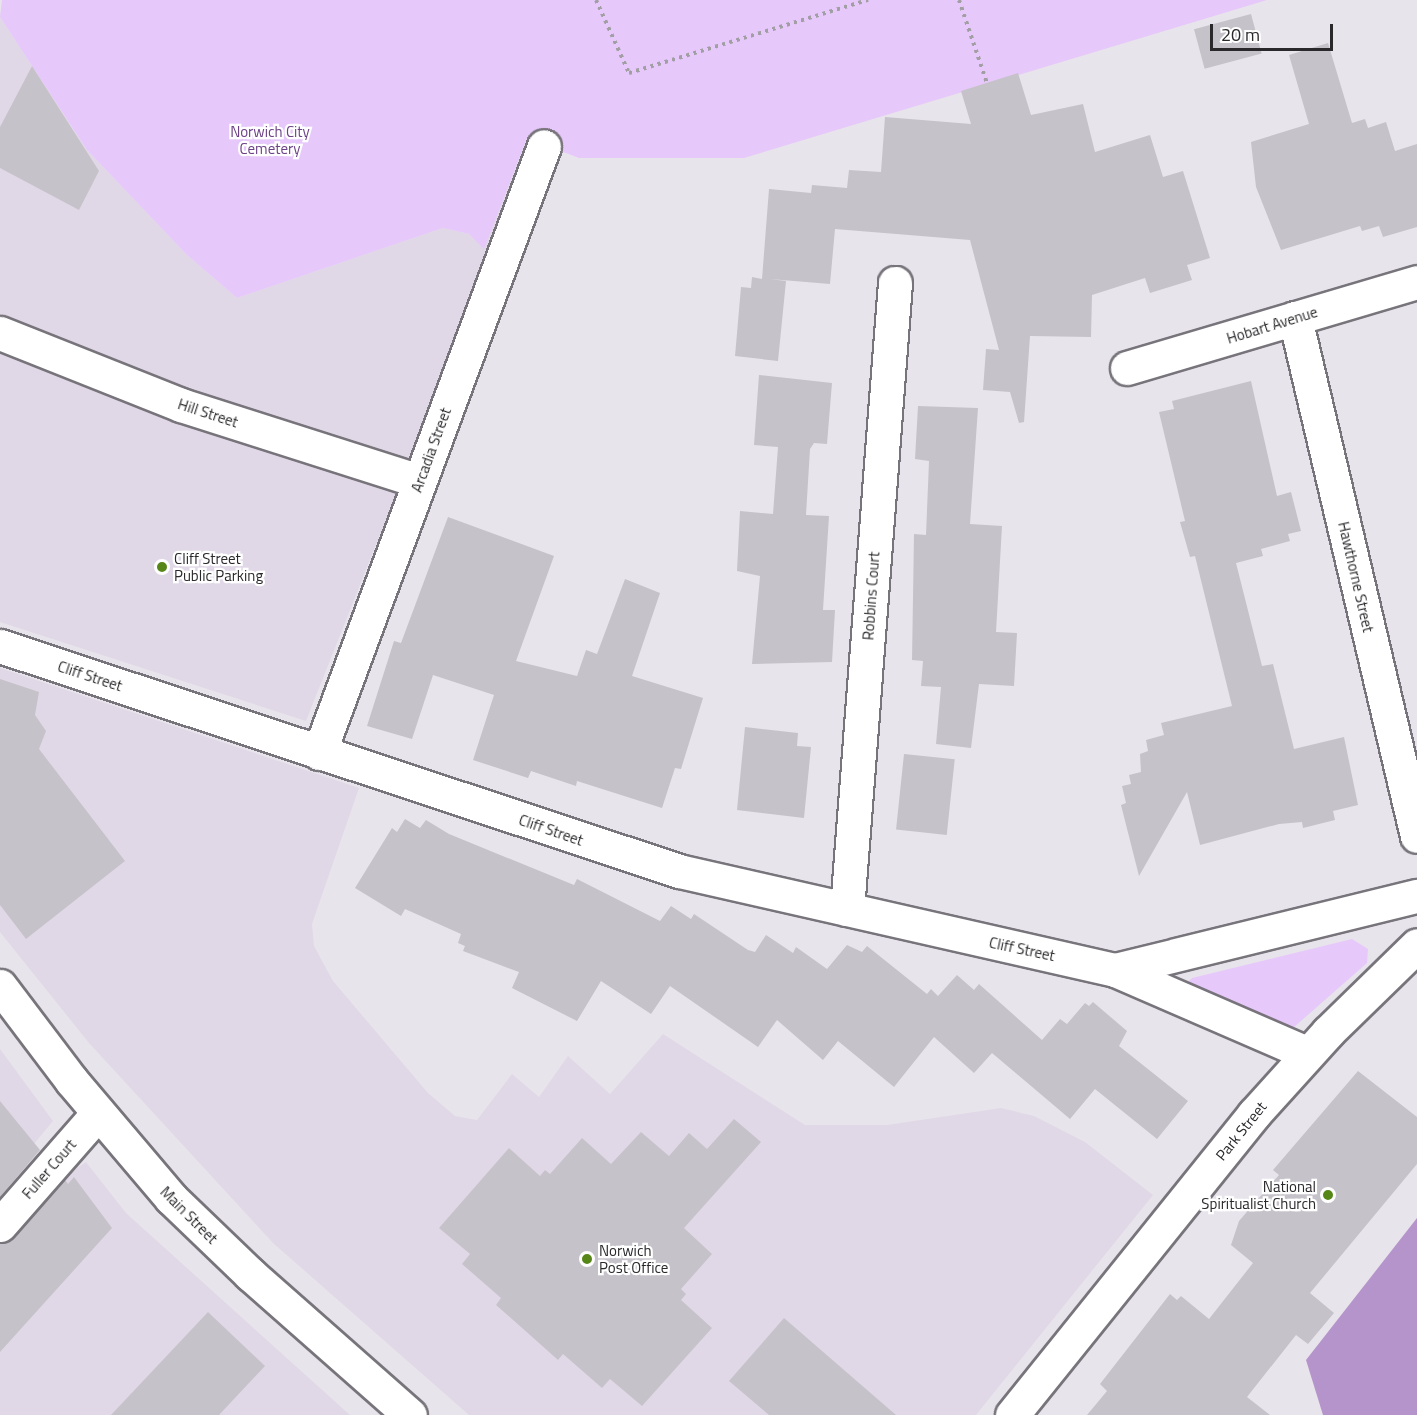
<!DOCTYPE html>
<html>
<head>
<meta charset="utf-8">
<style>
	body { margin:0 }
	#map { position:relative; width:1417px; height:1415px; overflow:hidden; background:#e8e4eb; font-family:"Titillium Web",sans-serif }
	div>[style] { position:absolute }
	.built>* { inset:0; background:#e0d8e7 }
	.green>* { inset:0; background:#e6c9fa }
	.forest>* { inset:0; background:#b494cb }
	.building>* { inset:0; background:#c6c2ca; transform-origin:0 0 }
	.path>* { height:4px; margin-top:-2px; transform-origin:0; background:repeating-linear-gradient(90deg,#a19ea4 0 3px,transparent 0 7.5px) }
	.roads { filter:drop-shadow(2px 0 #78747b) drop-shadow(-2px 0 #78747b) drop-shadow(0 2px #78747b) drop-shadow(0 -2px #78747b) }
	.minor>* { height:33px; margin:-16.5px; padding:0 16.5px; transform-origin:16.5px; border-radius:16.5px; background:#fff }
	.dots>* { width:16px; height:16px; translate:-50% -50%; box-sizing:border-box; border:3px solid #fff; border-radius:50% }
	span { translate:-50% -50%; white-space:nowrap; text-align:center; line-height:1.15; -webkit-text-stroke:4.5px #fff; paint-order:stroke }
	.park-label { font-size:15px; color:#6c4286 }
	.street-label { font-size:15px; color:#2a282b }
	.poi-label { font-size:15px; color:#2a282b }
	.left { translate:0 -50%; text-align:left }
	.right { translate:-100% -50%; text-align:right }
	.scale { position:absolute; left:1210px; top:24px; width:123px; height:27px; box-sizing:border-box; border:3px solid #2a282b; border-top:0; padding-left:8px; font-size:18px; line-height:21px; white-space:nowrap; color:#2a282b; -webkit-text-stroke:4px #fff; paint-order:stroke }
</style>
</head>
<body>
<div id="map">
	<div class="built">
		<div style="clip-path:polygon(0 17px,87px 150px,187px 255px,237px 298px,443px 228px,469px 234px,484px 248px,527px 138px,536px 141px,306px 721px,0 622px)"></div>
		<div style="clip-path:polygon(0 668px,359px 788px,312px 924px,314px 946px,333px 981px,428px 1093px,455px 1116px,477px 1120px,512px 1074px,539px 1097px,568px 1056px,610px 1094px,663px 1034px,805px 1125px,887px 1125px,1001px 1108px,1034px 1116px,1085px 1142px,1153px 1195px,976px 1415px,469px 1415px,273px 1243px,89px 1043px,0 932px)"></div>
		<div style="clip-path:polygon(0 1049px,53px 1121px,0 1185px)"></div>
		<div style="clip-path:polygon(86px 1162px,126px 1213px,350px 1415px,0 1415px,0 1251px,67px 1175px)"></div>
	</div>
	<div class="green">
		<div style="clip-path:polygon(2px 0,1267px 0,744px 158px,579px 158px,527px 138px,484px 249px,469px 234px,443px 228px,237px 298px,187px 255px,87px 150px,0 17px)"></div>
		<div style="clip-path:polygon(1352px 939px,1368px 949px,1367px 963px,1293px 1028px,1186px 984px,1192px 978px)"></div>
	</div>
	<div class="forest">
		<div style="clip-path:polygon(1417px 1218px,1417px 1415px,1323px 1415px,1306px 1360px)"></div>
	</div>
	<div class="building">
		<div style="left:1251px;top:14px;width:41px;height:59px;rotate:75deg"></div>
		<div style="clip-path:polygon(1328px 43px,1352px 123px,1365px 119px,1368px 128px,1386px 122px,1395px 151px,1417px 144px,1417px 227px,1383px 237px,1379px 226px,1362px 231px,1360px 226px,1281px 250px,1256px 187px,1251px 142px,1309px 124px,1289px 55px)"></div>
		<div style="clip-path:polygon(32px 66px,99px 171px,79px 210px,0 168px,0 127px)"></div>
		<div style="clip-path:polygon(1018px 73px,1031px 115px,1083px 104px,1095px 152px,1150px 135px,1163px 177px,1183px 171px,1210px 258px,1187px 265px,1192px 280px,1150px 293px,1145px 278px,1092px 295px,1091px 337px,1030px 336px,1024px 422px,1019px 423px,1010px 392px,983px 390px,986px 349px,999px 350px,970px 240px,835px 229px,830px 284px,770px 279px,786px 281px,778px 361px,735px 356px,741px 287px,751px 288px,752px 277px,762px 279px,769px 189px,811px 193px,812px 185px,847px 188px,849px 170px,881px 172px,885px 117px,971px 124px,961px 91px)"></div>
		<div style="clip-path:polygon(759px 375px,832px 383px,827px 444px,814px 443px,810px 449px,806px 515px,829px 516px,823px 610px,835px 610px,832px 662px,752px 664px,760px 576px,737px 571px,740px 511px,773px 514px,778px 447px,754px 445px)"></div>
		<div style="clip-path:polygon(1251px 381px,1277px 496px,1291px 492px,1301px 531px,1288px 534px,1290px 541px,1261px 549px,1263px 556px,1236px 563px,1262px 666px,1273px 664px,1294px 749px,1344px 737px,1358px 805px,1333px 811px,1335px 820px,1303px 828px,1302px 822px,1279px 824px,1200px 845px,1187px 792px,1139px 876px,1121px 805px,1126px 803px,1122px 786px,1131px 784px,1129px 775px,1141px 772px,1140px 754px,1148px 751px,1146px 740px,1164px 735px,1161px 723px,1232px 706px,1195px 556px,1190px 557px,1180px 522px,1185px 521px,1159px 412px,1174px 409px,1172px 401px)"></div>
		<div style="clip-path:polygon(918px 406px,978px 408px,970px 524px,1002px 526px,996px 632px,1017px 633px,1014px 686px,979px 684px,971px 748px,936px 744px,941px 687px,921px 686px,923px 661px,912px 660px,914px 534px,926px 535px,929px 461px,915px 459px)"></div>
		<div style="clip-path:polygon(448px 517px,554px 556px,516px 661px,577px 676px,586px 650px,597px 654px,625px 579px,660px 593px,632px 676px,703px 698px,681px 769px,675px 768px,662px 808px,577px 781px,576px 786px,531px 771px,528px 778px,473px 760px,494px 695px,433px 675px,412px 739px,367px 726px,394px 641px,401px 643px)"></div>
		<div style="clip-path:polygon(0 679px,39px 692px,35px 715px,46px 731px,39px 749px,125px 861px,26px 939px,0 905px)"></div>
		<div style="clip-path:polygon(745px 727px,798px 733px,797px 746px,811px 747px,804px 818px,737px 810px)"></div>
		<div style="left:904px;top:754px;width:51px;height:76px;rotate:6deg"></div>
		<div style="clip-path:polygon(405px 819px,420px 828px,426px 820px,449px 834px,574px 885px,577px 879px,660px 921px,671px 906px,691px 919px,694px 914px,748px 950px,755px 952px,766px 935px,793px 953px,796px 947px,827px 969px,847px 945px,862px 952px,867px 946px,927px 994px,931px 989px,938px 996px,957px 975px,974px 990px,979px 984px,1042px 1040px,1060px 1019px,1067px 1024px,1085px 1003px,1089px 1006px,1093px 1002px,1127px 1031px,1119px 1046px,1188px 1101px,1157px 1139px,1095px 1089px,1070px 1119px,992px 1053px,974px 1073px,934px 1037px,894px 1087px,838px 1041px,823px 1060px,777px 1020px,758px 1047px,670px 986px,651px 1014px,601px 981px,577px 1021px,512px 988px,519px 972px,463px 951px,465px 946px,458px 943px,461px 934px,405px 909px,401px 916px,355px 888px,392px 828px,397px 832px)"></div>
		<div style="clip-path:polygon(1358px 1071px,1417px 1117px,1417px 1164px,1310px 1293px,1334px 1313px,1308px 1344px,1296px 1335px,1247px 1397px,1270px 1415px,1087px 1415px,1107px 1391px,1100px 1384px,1170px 1294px,1177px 1300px,1181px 1296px,1209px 1319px,1253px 1263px,1231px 1245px,1239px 1221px,1279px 1175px,1273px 1170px)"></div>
		<div style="clip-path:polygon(0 1101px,40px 1150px,0 1197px)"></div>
		<div style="clip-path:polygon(734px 1119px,761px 1142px,684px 1228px,712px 1254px,681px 1289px,686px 1294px,681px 1300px,712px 1328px,642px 1406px,610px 1379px,602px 1388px,563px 1354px,558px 1360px,530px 1335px,496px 1305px,501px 1298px,462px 1264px,470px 1254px,439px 1228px,509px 1148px,540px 1176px,545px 1170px,550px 1174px,582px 1138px,611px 1164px,641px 1132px,669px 1156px,689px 1133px,707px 1149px)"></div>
		<div style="clip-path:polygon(74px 1177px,112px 1228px,0 1352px,0 1243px,14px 1237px,65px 1180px,68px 1184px)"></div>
		<div style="clip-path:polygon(208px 1312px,265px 1366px,219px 1415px,111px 1415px)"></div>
		<div style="clip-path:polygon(784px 1318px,896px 1415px,769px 1415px,729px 1381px)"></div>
	</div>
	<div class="path">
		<div style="left:596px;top:0;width:80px;rotate:65.7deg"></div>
		<div style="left:629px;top:73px;width:250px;rotate:-17deg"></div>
		<div style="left:959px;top:0;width:88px;rotate:71.4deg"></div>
	</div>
	<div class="roads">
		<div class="minor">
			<div style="left:1295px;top:318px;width:532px;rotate:76.75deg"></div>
			<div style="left:0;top:333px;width:195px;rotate:21.7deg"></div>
			<div style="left:181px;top:405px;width:250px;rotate:17.7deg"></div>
			<div style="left:1127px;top:368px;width:302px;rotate:-16.5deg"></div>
			<div style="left:0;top:646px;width:715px;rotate:18.33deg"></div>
			<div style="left:679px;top:871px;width:447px;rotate:12.8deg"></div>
			<div style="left:1115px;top:970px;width:311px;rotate:-13.8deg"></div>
			<div style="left:319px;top:753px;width:647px;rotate:-69.66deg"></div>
			<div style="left:847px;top:909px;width:628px;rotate:-85.62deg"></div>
			<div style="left:1115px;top:970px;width:209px;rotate:23.4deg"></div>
			<div style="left:0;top:986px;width:118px;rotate:52.9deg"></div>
			<div style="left:71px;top:1080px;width:155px;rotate:49.7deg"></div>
			<div style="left:171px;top:1198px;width:110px;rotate:43.9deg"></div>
			<div style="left:250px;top:1274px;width:213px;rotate:41.4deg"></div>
			<div style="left:0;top:1225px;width:149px;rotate:-48.8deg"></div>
			<div style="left:1012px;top:1415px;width:386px;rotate:-51.2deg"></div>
			<div style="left:1254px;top:1114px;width:110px;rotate:-47.9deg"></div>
			<div style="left:1328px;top:1032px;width:124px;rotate:-44.3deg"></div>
		</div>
	</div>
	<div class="dots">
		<div style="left:162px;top:567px;background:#568618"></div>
		<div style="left:1328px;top:1195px;background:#568618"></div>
		<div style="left:587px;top:1259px;background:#568618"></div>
	</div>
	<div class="park-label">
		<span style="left:270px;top:140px">Norwich City<br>Cemetery</span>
	</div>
	<div class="street-label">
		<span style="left:1272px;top:325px;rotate:-17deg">Hobart Avenue</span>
		<span style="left:208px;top:413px;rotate:18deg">Hill Street</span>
		<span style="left:431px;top:450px;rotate:-70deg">Arcadia Street</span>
		<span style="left:1356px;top:577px;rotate:77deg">Hawthorne Street</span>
		<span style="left:871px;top:596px;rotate:-86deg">Robbins Court</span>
		<span style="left:90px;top:676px;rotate:18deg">Cliff Street</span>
		<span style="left:551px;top:830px;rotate:19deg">Cliff Street</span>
		<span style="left:1022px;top:949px;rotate:12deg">Cliff Street</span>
		<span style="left:1241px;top:1131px;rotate:-51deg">Park Street</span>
		<span style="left:49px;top:1169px;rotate:-49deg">Fuller Court</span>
		<span style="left:189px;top:1215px;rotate:45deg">Main Street</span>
	</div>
	<div class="poi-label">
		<span class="left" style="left:174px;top:567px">Cliff Street<br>Public Parking</span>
		<span class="right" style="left:1316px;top:1195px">National<br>Spiritualist Church</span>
		<span class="left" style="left:599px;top:1259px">Norwich<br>Post Office</span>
	</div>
	<div class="scale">20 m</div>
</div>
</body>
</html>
